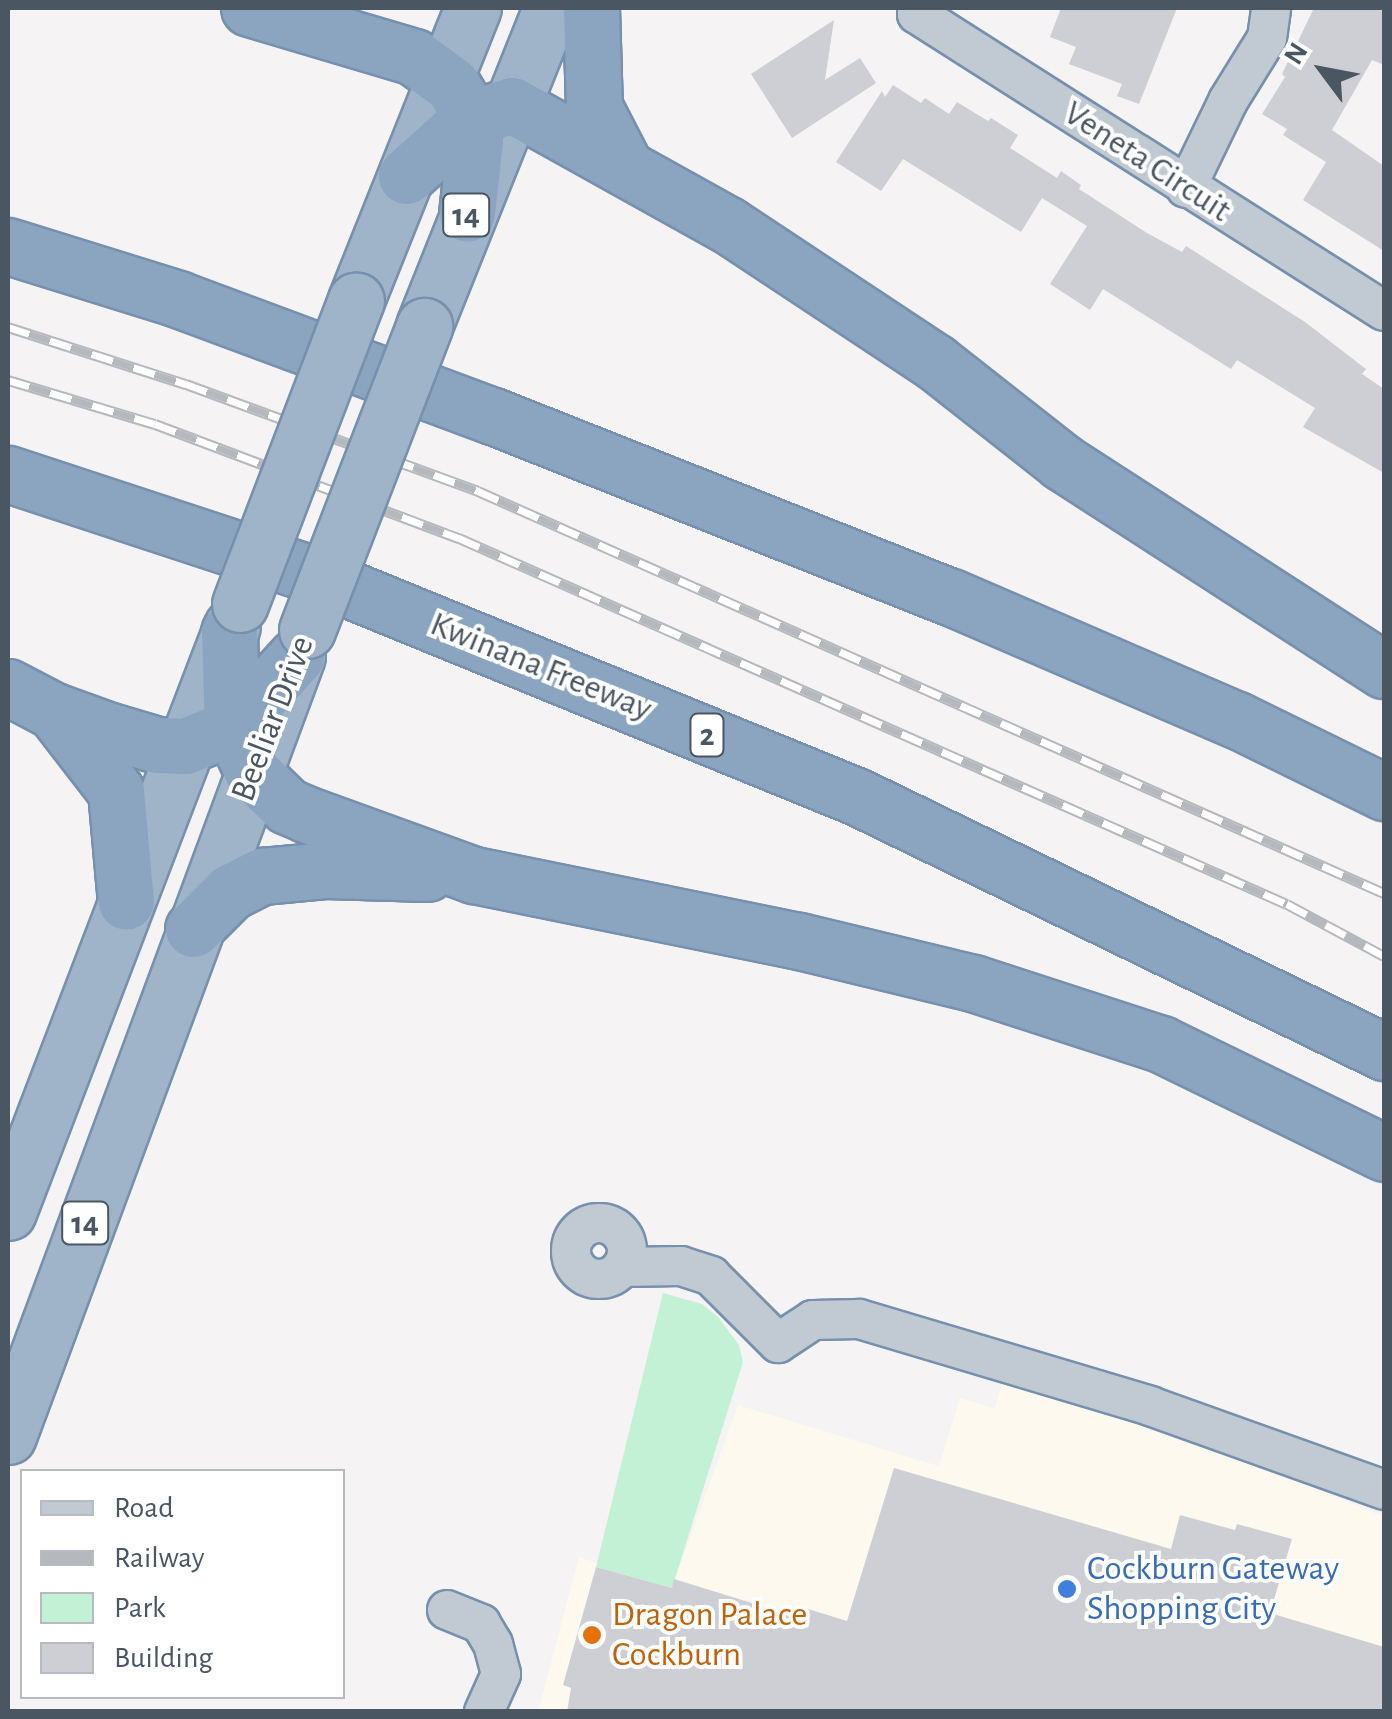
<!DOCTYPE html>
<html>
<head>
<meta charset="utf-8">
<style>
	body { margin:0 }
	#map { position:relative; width:1392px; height:1719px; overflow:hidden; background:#f5f3f3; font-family:"Alegreya Sans",sans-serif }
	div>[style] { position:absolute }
	.commercial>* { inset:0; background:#fdf9ef }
	.green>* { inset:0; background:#c3f1d5 }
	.building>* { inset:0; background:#cdcfd5 }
	.roads { filter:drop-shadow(2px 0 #7690ad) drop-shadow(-2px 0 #7690ad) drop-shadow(0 2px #7690ad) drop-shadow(0 -2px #7690ad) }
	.minor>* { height:38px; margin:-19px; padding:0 19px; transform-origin:19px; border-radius:19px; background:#c1cad2 }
	.minor>.ring { margin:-19px; padding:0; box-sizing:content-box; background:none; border:38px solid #c1cad2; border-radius:50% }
	.trunk>* { height:55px; margin:-27.5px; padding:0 27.5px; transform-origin:27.5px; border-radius:27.5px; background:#9fb4c9 }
	.motorway>* { height:55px; margin:-27.5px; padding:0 27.5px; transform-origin:27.5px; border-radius:27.5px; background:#8ba5c1 }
	.rail>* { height:11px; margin-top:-5.5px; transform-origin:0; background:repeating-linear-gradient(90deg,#fff 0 22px,#b5b8bd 0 44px); box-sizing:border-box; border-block:2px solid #b5b8bd }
	.bridges { filter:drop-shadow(2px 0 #7690ad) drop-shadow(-2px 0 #7690ad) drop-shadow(0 2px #7690ad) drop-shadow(0 -2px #7690ad) }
	.trunk-bridge>* { height:55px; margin:-27.5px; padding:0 27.5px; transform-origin:27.5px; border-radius:27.5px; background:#9fb4c9 }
	.dots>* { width:28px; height:28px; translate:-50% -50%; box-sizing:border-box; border:5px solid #fff; border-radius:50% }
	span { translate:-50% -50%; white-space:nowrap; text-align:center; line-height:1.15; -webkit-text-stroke:8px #fff; paint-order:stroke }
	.shield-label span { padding:2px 8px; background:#fff; border:2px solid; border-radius:8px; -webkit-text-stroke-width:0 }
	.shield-label { font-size:32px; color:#4a5661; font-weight:700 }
	.street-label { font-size:35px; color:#4a5661 }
	.shop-label { font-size:35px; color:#366cbe }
	.left { translate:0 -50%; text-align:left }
	.food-label { font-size:35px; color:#c56008 }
	.frame { position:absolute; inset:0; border:10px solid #4a5661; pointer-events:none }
	.legend { position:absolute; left:20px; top:1469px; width:325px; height:230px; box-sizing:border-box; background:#fff; border:2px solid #b7bbc0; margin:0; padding:12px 18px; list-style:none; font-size:30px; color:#4a5661 }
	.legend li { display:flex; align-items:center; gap:20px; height:50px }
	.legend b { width:50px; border:2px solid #b7bbc0 }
	.north { position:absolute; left:1272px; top:20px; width:100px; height:100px; -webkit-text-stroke:8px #fff; paint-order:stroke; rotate:302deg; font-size:28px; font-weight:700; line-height:40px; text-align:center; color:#4a5661 }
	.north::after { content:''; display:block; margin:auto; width:35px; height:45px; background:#4a5661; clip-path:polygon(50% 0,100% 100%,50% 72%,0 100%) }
</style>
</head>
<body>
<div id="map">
	<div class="commercial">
		<div style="clip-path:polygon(1002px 1382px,1211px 1445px,1384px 1517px,1384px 1711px,538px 1712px,579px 1557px,672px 1588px,738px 1405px,939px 1466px,960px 1398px,995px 1408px)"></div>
	</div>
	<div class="green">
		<div style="clip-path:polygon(663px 1293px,702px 1304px,718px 1317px,739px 1345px,743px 1362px,672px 1588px,596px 1567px)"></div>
	</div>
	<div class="building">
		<div style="clip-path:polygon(1061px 8px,1177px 8px,1139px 104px,1117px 96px,1122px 84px,1069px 64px,1076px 47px,1050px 37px)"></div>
		<div style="clip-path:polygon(1314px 8px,1384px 8px,1384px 65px,1372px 60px,1332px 130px,1384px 166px,1384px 251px,1303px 200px,1326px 162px,1283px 135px,1287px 129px,1262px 114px,1285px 77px,1282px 74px)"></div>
		<div style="clip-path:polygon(834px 20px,825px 80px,860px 58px,876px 83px,792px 138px,751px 74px)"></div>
		<div style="clip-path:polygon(893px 85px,921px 103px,925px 98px,949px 114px,957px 102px,988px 121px,991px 118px,1018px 135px,1010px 148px,1057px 178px,1061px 171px,1081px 185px,1079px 189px,1147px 233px,1182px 252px,1186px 246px,1305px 322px,1366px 369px,1362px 374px,1384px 389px,1384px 473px,1303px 427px,1315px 408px,1237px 360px,1231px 369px,1103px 289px,1090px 310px,1050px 284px,1087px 226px,1042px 198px,1021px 232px,903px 159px,881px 191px,836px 162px,882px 91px,885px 97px)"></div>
		<div style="clip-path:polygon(894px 1468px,1171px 1549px,1180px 1515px,1235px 1530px,1237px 1524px,1292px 1539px,1270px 1613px,1384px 1647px,1384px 1712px,567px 1712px,571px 1688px,563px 1685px,596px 1567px,672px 1588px,674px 1579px,804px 1619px,808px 1609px,847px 1621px)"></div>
	</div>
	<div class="roads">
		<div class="minor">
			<div style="left:917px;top:8px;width:6px;rotate:90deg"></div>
			<div style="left:917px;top:14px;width:553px;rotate:32.46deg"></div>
			<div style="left:1186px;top:188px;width:97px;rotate:-64.2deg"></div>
			<div style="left:1228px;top:101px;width:74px;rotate:-58.2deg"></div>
			<div style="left:1267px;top:38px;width:30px;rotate:-82deg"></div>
			<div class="ring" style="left:571px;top:1223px;width:18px;height:18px"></div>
			<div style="left:622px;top:1267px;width:59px;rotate:-1deg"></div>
			<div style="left:681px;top:1266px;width:32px;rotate:18deg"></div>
			<div style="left:711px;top:1276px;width:95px;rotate:45deg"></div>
			<div style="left:778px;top:1343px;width:42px;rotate:-33.3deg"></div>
			<div style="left:813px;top:1320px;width:46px;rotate:-1.2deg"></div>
			<div style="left:859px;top:1319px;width:304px;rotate:16.6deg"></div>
			<div style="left:1150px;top:1406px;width:249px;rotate:19.7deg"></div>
			<div style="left:447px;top:1610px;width:37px;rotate:22deg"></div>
			<div style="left:481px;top:1624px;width:23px;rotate:59deg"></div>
			<div style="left:493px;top:1644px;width:31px;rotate:75deg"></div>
			<div style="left:501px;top:1674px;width:42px;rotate:114.1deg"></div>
		</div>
		<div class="trunk">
			<div style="left:356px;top:300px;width:315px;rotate:-68.2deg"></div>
			<div style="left:424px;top:326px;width:342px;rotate:-68.2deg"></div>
			<div style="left:8px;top:1212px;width:627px;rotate:-69.08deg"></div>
			<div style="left:8px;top:1436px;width:832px;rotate:-69.67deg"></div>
		</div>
		<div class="motorway">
			<div style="left:249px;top:8px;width:172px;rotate:16.5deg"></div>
			<div style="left:414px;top:57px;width:47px;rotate:36.4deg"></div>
			<div style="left:452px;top:85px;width:27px;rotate:59deg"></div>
			<div style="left:466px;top:108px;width:33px;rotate:74deg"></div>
			<div style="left:475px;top:140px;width:74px;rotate:96.2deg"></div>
			<div style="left:591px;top:8px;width:99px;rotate:88.3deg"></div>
			<div style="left:594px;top:107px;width:68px;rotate:62.7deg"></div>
			<div style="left:406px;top:176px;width:85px;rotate:-42.1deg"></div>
			<div style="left:469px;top:119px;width:45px;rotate:-18deg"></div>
			<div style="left:512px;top:105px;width:247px;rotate:29.1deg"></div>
			<div style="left:728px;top:225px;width:248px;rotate:33.5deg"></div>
			<div style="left:935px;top:362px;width:162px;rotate:38.2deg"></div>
			<div style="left:1062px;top:462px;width:383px;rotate:32.9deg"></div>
			<div style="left:8px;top:246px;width:178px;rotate:17.3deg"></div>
			<div style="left:178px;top:299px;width:336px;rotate:20.4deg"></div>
			<div style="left:493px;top:416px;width:492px;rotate:21.6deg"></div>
			<div style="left:951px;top:597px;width:311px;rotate:23.3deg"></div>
			<div style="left:1237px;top:720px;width:164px;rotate:26.1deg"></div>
			<div style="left:8px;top:474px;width:317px;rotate:18.2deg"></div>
			<div style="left:309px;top:573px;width:593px;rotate:22.2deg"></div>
			<div style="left:858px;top:797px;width:585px;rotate:25.86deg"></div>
			<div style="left:229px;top:632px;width:95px;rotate:88.2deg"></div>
			<div style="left:232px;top:727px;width:51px;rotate:65.5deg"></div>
			<div style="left:253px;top:773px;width:47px;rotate:44.1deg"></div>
			<div style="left:287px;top:806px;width:23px;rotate:23deg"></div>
			<div style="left:308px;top:815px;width:177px;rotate:19.9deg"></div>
			<div style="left:474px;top:875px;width:332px;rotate:11.5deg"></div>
			<div style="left:799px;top:941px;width:179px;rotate:13.6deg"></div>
			<div style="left:973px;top:983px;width:198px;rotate:18deg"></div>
			<div style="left:1161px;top:1044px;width:248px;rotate:26deg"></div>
			<div style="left:8px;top:687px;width:52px;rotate:27.6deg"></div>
			<div style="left:54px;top:711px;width:59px;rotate:19.7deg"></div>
			<div style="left:110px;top:731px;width:50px;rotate:16.3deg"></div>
			<div style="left:158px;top:745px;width:27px;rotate:2deg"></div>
			<div style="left:185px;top:746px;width:51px;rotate:-22deg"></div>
			<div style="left:232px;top:727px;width:95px;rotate:-47.6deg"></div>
			<div style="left:54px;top:711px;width:101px;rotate:52.2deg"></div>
			<div style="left:116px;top:791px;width:111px;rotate:84.9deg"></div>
			<div style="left:193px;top:929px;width:52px;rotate:-45deg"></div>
			<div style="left:230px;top:892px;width:36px;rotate:-27deg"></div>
			<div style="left:262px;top:876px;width:63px;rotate:-5.4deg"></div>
			<div style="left:325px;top:870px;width:102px;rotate:1.7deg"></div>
		</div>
	</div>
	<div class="rail">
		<div style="left:8px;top:327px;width:187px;rotate:17.8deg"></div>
		<div style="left:186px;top:384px;width:311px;rotate:20.1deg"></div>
		<div style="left:478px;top:491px;width:991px;rotate:23.93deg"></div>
		<div style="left:8px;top:380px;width:153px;rotate:16.7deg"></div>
		<div style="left:155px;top:424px;width:325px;rotate:20.6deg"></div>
		<div style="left:459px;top:538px;width:905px;rotate:23.85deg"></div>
		<div style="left:1287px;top:904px;width:110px;rotate:28.2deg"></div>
	</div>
	<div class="bridges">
		<div class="trunk-bridge">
			<div style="left:240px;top:604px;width:325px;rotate:-69.1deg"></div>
			<div style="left:307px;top:630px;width:326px;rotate:-68.9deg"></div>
		</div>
	</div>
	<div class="dots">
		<div style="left:1067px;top:1589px;background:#3f7fe0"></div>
		<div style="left:592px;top:1635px;background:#e8710a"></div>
	</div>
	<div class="shield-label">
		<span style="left:466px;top:215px">14</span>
		<span style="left:707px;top:735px">2</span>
		<span style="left:85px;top:1223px">14</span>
	</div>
	<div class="street-label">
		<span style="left:1147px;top:162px;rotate:33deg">Veneta Circuit</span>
		<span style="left:541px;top:667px;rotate:22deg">Kwinana Freeway</span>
		<span style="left:273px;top:719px;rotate:-69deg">Beeliar Drive</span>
	</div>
	<div class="shop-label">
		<span class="left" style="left:1087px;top:1589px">Cockburn Gateway<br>Shopping City</span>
	</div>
	<div class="food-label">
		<span class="left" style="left:612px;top:1635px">Dragon Palace<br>Cockburn</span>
	</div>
	<div class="frame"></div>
	<ul class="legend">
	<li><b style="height:12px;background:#c1cad2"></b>Road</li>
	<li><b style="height:12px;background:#b5b8bd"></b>Railway</li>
	<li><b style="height:28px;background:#c3f1d5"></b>Park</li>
	<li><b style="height:28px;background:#cdcfd5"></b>Building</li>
	</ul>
	<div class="north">N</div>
</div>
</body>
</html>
